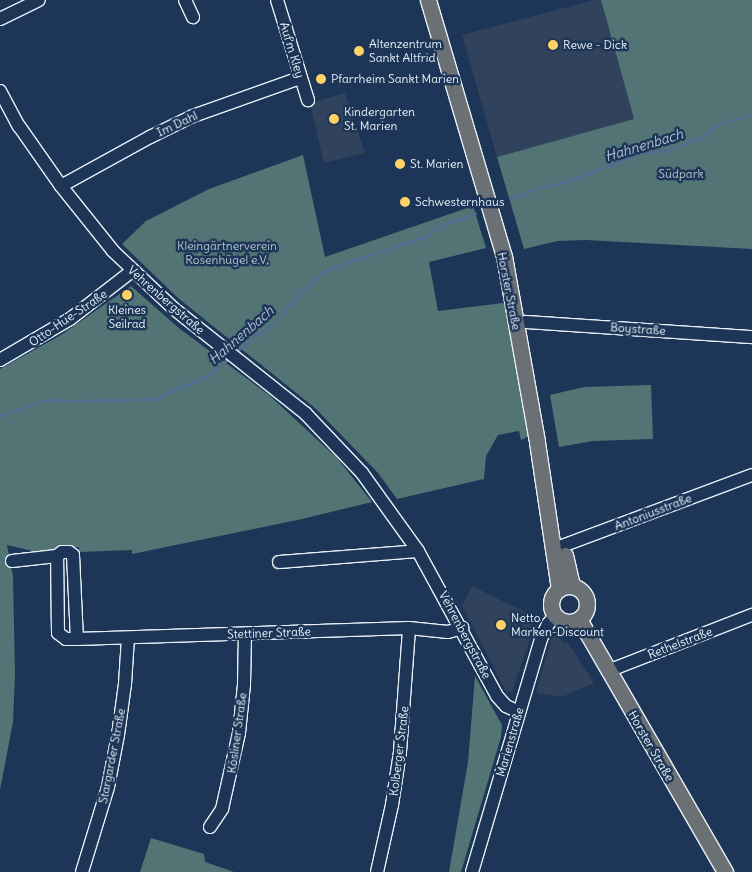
<!DOCTYPE html>
<html>
<head>
<meta charset="utf-8">
<style>
	body { margin:0 }
	#map { position:relative; width:752px; height:872px; overflow:hidden; background:#1d3557; font-family:Delius,sans-serif }
	div>[style] { position:absolute }
	.built>* { inset:0; background:#31425d }
	.green>* { inset:0; background:#527474 }
	.stream>* { height:2.5px; margin:-1.25px; padding:0 1.25px; transform-origin:1.25px; border-radius:1.25px; background:#506c8f }
	.roads { filter:drop-shadow(1px 0 #e8f1f8) drop-shadow(-1px 0 #e8f1f8) drop-shadow(0 1px #e8f1f8) drop-shadow(0 -1px #e8f1f8) }
	.minor>* { height:12px; margin:-6px; padding:0 6px; transform-origin:6px; border-radius:6px; background:#1d3557 }
	.major>* { height:15px; margin:-7.5px; padding:0 7.5px; transform-origin:7.5px; border-radius:7.5px; background:#6a7074 }
	.major>.ring { margin:-7.5px; padding:0; box-sizing:content-box; background:none; border:15px solid #6a7074; border-radius:50% }
	.dots>* { width:14px; height:14px; translate:-50% -50%; box-sizing:border-box; border:2px solid #1d3557; border-radius:50% }
	span { translate:-50% -50%; white-space:nowrap; text-align:center; line-height:1.15; -webkit-text-stroke:5px #1d3557; paint-order:stroke }
	.poi-label { font-size:12px; color:#e8f1f8 }
	.left { translate:0 -50%; text-align:left }
	.street-label { font-size:12px; color:#e8f1f8 }
	.park-label { font-size:12px; color:#b4c5ca }
	.water-label { font-size:14px; color:#b3c2d3; font-style:italic }
</style>
</head>
<body>
<div id="map">
	<div class="built">
		<div style="clip-path:polygon(594px 0,601px 0,634px 120px,497px 157px,462px 35px)"></div>
		<div style="clip-path:polygon(345px 93px,365px 153px,324px 163px,310px 103px)"></div>
		<div style="clip-path:polygon(472px 586px,537px 618px,512px 692px,506px 691px,462px 606px)"></div>
		<div style="clip-path:polygon(557px 634px,565px 644px,568px 643px,594px 683px,562px 697px,536px 693px,551px 639px)"></div>
	</div>
	<div class="green">
		<div style="clip-path:polygon(601px 0,752px 0,752px 249px,586px 240px,557px 241px,524px 249px,497px 157px,634px 119px)"></div>
		<div style="clip-path:polygon(303px 155px,325px 257px,473px 206px,486px 248px,429px 262px,438px 311px,503px 303px,505px 305px,528px 437px,521px 440px,519px 431px,498px 435px,486px 456px,484px 479px,397px 499px,378px 473px,315px 408px,178px 298px,122px 244px,146px 221px,209px 189px)"></div>
		<div style="clip-path:polygon(131px 286px,180px 329px,269px 395px,337px 458px,372px 502px,302px 519px,132px 554px,132px 550px,79px 552px,79px 547px,37px 552px,7px 545px,13px 576px,15px 675px,13px 722px,0 790px,0 369px,61px 335px)"></div>
		<div style="clip-path:polygon(651px 385px,653px 439px,593px 441px,559px 447px,550px 395px,584px 387px)"></div>
		<div style="clip-path:polygon(475px 676px,502px 725px,501px 737px,461px 872px,449px 872px,468px 762px)"></div>
		<div style="clip-path:polygon(151px 838px,204px 854px,205px 862px,234px 872px,140px 872px)"></div>
	</div>
	<div class="stream">
		<div style="left:511px;top:198px;width:29px;rotate:-20deg"></div>
		<div style="left:538px;top:188px;width:30px;rotate:-12deg"></div>
		<div style="left:567px;top:182px;width:76px;rotate:-21.5deg"></div>
		<div style="left:638px;top:154px;width:29px;rotate:-8deg"></div>
		<div style="left:667px;top:150px;width:38px;rotate:-20deg"></div>
		<div style="left:703px;top:137px;width:20px;rotate:-41deg"></div>
		<div style="left:718px;top:124px;width:35px;rotate:-15deg"></div>
		<div style="left:235px;top:352px;width:49px;rotate:-36.6deg"></div>
		<div style="left:274px;top:323px;width:39px;rotate:-50deg"></div>
		<div style="left:299px;top:293px;width:35px;rotate:-40deg"></div>
		<div style="left:326px;top:270px;width:103px;rotate:-18.6deg"></div>
		<div style="left:424px;top:237px;width:19px;rotate:-35deg"></div>
		<div style="left:440px;top:226px;width:37px;rotate:-20deg"></div>
		<div style="left:0;top:416px;width:51px;rotate:-19.5deg"></div>
		<div style="left:48px;top:399px;width:24px;rotate:5deg"></div>
		<div style="left:72px;top:401px;width:83px;rotate:-1.4deg"></div>
		<div style="left:155px;top:399px;width:59px;rotate:-24deg"></div>
		<div style="left:209px;top:375px;width:26px;rotate:-40deg"></div>
	</div>
	<div class="roads">
		<div class="minor">
			<div style="left:185px;top:0;width:19px;rotate:65deg"></div>
			<div style="left:277px;top:0;width:105px;rotate:72.8deg"></div>
			<div style="left:0;top:19px;width:43px;rotate:-26deg"></div>
			<div style="left:0;top:91px;width:40px;rotate:62deg"></div>
			<div style="left:19px;top:126px;width:73px;rotate:55deg"></div>
			<div style="left:61px;top:186px;width:83px;rotate:51.3deg"></div>
			<div style="left:113px;top:251px;width:83px;rotate:43.5deg"></div>
			<div style="left:173px;top:308px;width:169px;rotate:38.5deg"></div>
			<div style="left:305px;top:413px;width:83px;rotate:46.5deg"></div>
			<div style="left:362px;top:473px;width:96px;rotate:54.3deg"></div>
			<div style="left:418px;top:551px;width:165px;rotate:61.4deg"></div>
			<div style="left:497px;top:696px;width:13px;rotate:48deg"></div>
			<div style="left:506px;top:706px;width:14px;rotate:25deg"></div>
			<div style="left:61px;top:186px;width:102px;rotate:-28.8deg"></div>
			<div style="left:150px;top:137px;width:48px;rotate:-26deg"></div>
			<div style="left:193px;top:116px;width:114px;rotate:-19.6deg"></div>
			<div style="left:525px;top:322px;width:227px;rotate:3.8deg"></div>
			<div style="left:0;top:360px;width:81px;rotate:-30.4deg"></div>
			<div style="left:70px;top:319px;width:78px;rotate:-37.7deg"></div>
			<div style="left:554px;top:549px;width:211px;rotate:-20.5deg"></div>
			<div style="left:62px;top:552px;width:7px"></div>
			<div style="left:69px;top:552px;width:5px;rotate:37deg"></div>
			<div style="left:73px;top:555px;width:84px;rotate:87.3deg"></div>
			<div style="left:77px;top:639px;width:11px;rotate:180deg"></div>
			<div style="left:66px;top:639px;width:10px;rotate:-143deg"></div>
			<div style="left:58px;top:633px;width:77px;rotate:-90.7deg"></div>
			<div style="left:57px;top:556px;width:6px;rotate:-39deg"></div>
			<div style="left:12px;top:561px;width:45px;rotate:-6.3deg"></div>
			<div style="left:279px;top:562px;width:139px;rotate:-4.5deg"></div>
			<div style="left:77px;top:639px;width:332px;rotate:-1.9deg"></div>
			<div style="left:409px;top:628px;width:39px;rotate:6deg"></div>
			<div style="left:448px;top:632px;width:15px;rotate:-16deg"></div>
			<div style="left:608px;top:671px;width:155px;rotate:-21.3deg"></div>
			<div style="left:210px;top:827px;width:22px;rotate:-56deg"></div>
			<div style="left:222px;top:809px;width:78px;rotate:-77.4deg"></div>
			<div style="left:239px;top:733px;width:48px;rotate:-84.1deg"></div>
			<div style="left:244px;top:685px;width:50px;rotate:-88.9deg"></div>
			<div style="left:82px;top:872px;width:89px;rotate:-73deg"></div>
			<div style="left:108px;top:787px;width:53px;rotate:-79.1deg"></div>
			<div style="left:118px;top:735px;width:51px;rotate:-82.2deg"></div>
			<div style="left:125px;top:684px;width:46px;rotate:-86.3deg"></div>
			<div style="left:377px;top:872px;width:69px;rotate:-77.4deg"></div>
			<div style="left:392px;top:805px;width:54px;rotate:-81.4deg"></div>
			<div style="left:400px;top:752px;width:124px;rotate:-85.8deg"></div>
			<div style="left:472px;top:872px;width:243px;rotate:-73.5deg"></div>
			<div style="left:541px;top:639px;width:17px;rotate:-65deg"></div>
			<div style="left:548px;top:624px;width:11px;rotate:-49deg"></div>
		</div>
		<div class="major">
			<div style="left:428px;top:0;width:267px;rotate:73.5deg"></div>
			<div style="left:504px;top:256px;width:189px;rotate:79.9deg"></div>
			<div style="left:537px;top:442px;width:149px;rotate:81.5deg"></div>
			<div style="left:565px;top:555px;width:32px;rotate:77deg"></div>
			<div class="ring" style="left:551px;top:586px;width:21px;height:21px"></div>
			<div style="left:579px;top:619px;width:292px;rotate:60deg"></div>
		</div>
	</div>
	<div class="dots">
		<div style="left:553px;top:45px;background:#ffd166"></div>
		<div style="left:359px;top:51px;background:#ffd166"></div>
		<div style="left:321px;top:79px;background:#ffd166"></div>
		<div style="left:334px;top:119px;background:#ffd166"></div>
		<div style="left:400px;top:164px;background:#ffd166"></div>
		<div style="left:405px;top:202px;background:#ffd166"></div>
		<div style="left:127px;top:295px;background:#ffd166"></div>
		<div style="left:501px;top:625px;background:#ffd166"></div>
	</div>
	<div class="poi-label">
		<span class="left" style="left:369px;top:51px">Altenzentrum<br>Sankt Altfrid</span>
		<span class="left" style="left:563px;top:45px">Rewe - Dick</span>
		<span class="left" style="left:331px;top:79px">Pfarrheim Sankt Marien</span>
		<span class="left" style="left:344px;top:119px">Kindergarten<br>St. Marien</span>
		<span class="left" style="left:410px;top:164px">St. Marien</span>
		<span class="left" style="left:415px;top:202px">Schwesternhaus</span>
		<span style="left:127px;top:317px">Kleines<br>Seilrad</span>
		<span class="left" style="left:511px;top:625px">Netto<br>Marken-Discount</span>
	</div>
	<div class="street-label">
		<span style="left:292px;top:50px;rotate:73deg">Auf'm Kley</span>
		<span style="left:177px;top:124px;rotate:-25deg">Im Dahl</span>
		<span style="left:509px;top:291px;rotate:79deg">Horster Straße</span>
		<span style="left:166px;top:300px;rotate:41deg">Vehrenbergstraße</span>
		<span style="left:68px;top:318px;rotate:-34deg">Otto-Hue-Straße</span>
		<span style="left:638px;top:329px;rotate:4deg">Boystraße</span>
		<span style="left:653px;top:512px;rotate:-21deg">Antoniusstraße</span>
		<span style="left:269px;top:633px;rotate:-2deg">Stettiner Straße</span>
		<span style="left:465px;top:635px;rotate:62deg">Vehrenbergstraße</span>
		<span style="left:680px;top:643px;rotate:-21deg">Rethelstraße</span>
		<span style="left:237px;top:733px;rotate:-82deg">Kösliner Straße</span>
		<span style="left:510px;top:742px;rotate:-74deg">Marienstraße</span>
		<span style="left:651px;top:746px;rotate:60deg">Horster Straße</span>
		<span style="left:399px;top:751px;rotate:-83deg">Kolberger Straße</span>
		<span style="left:112px;top:756px;rotate:-79deg">Stargarder Straße</span>
	</div>
	<div class="park-label">
		<span style="left:681px;top:174px">Südpark</span>
		<span style="left:227px;top:253px">Kleingärtnerverein<br>Rosenhügel e.V.</span>
	</div>
	<div class="water-label">
		<span style="left:644px;top:145px;rotate:-17deg">Hahnenbach</span>
		<span style="left:241px;top:335px;rotate:-41deg">Hahnenbach</span>
	</div>
</div>
</body>
</html>
